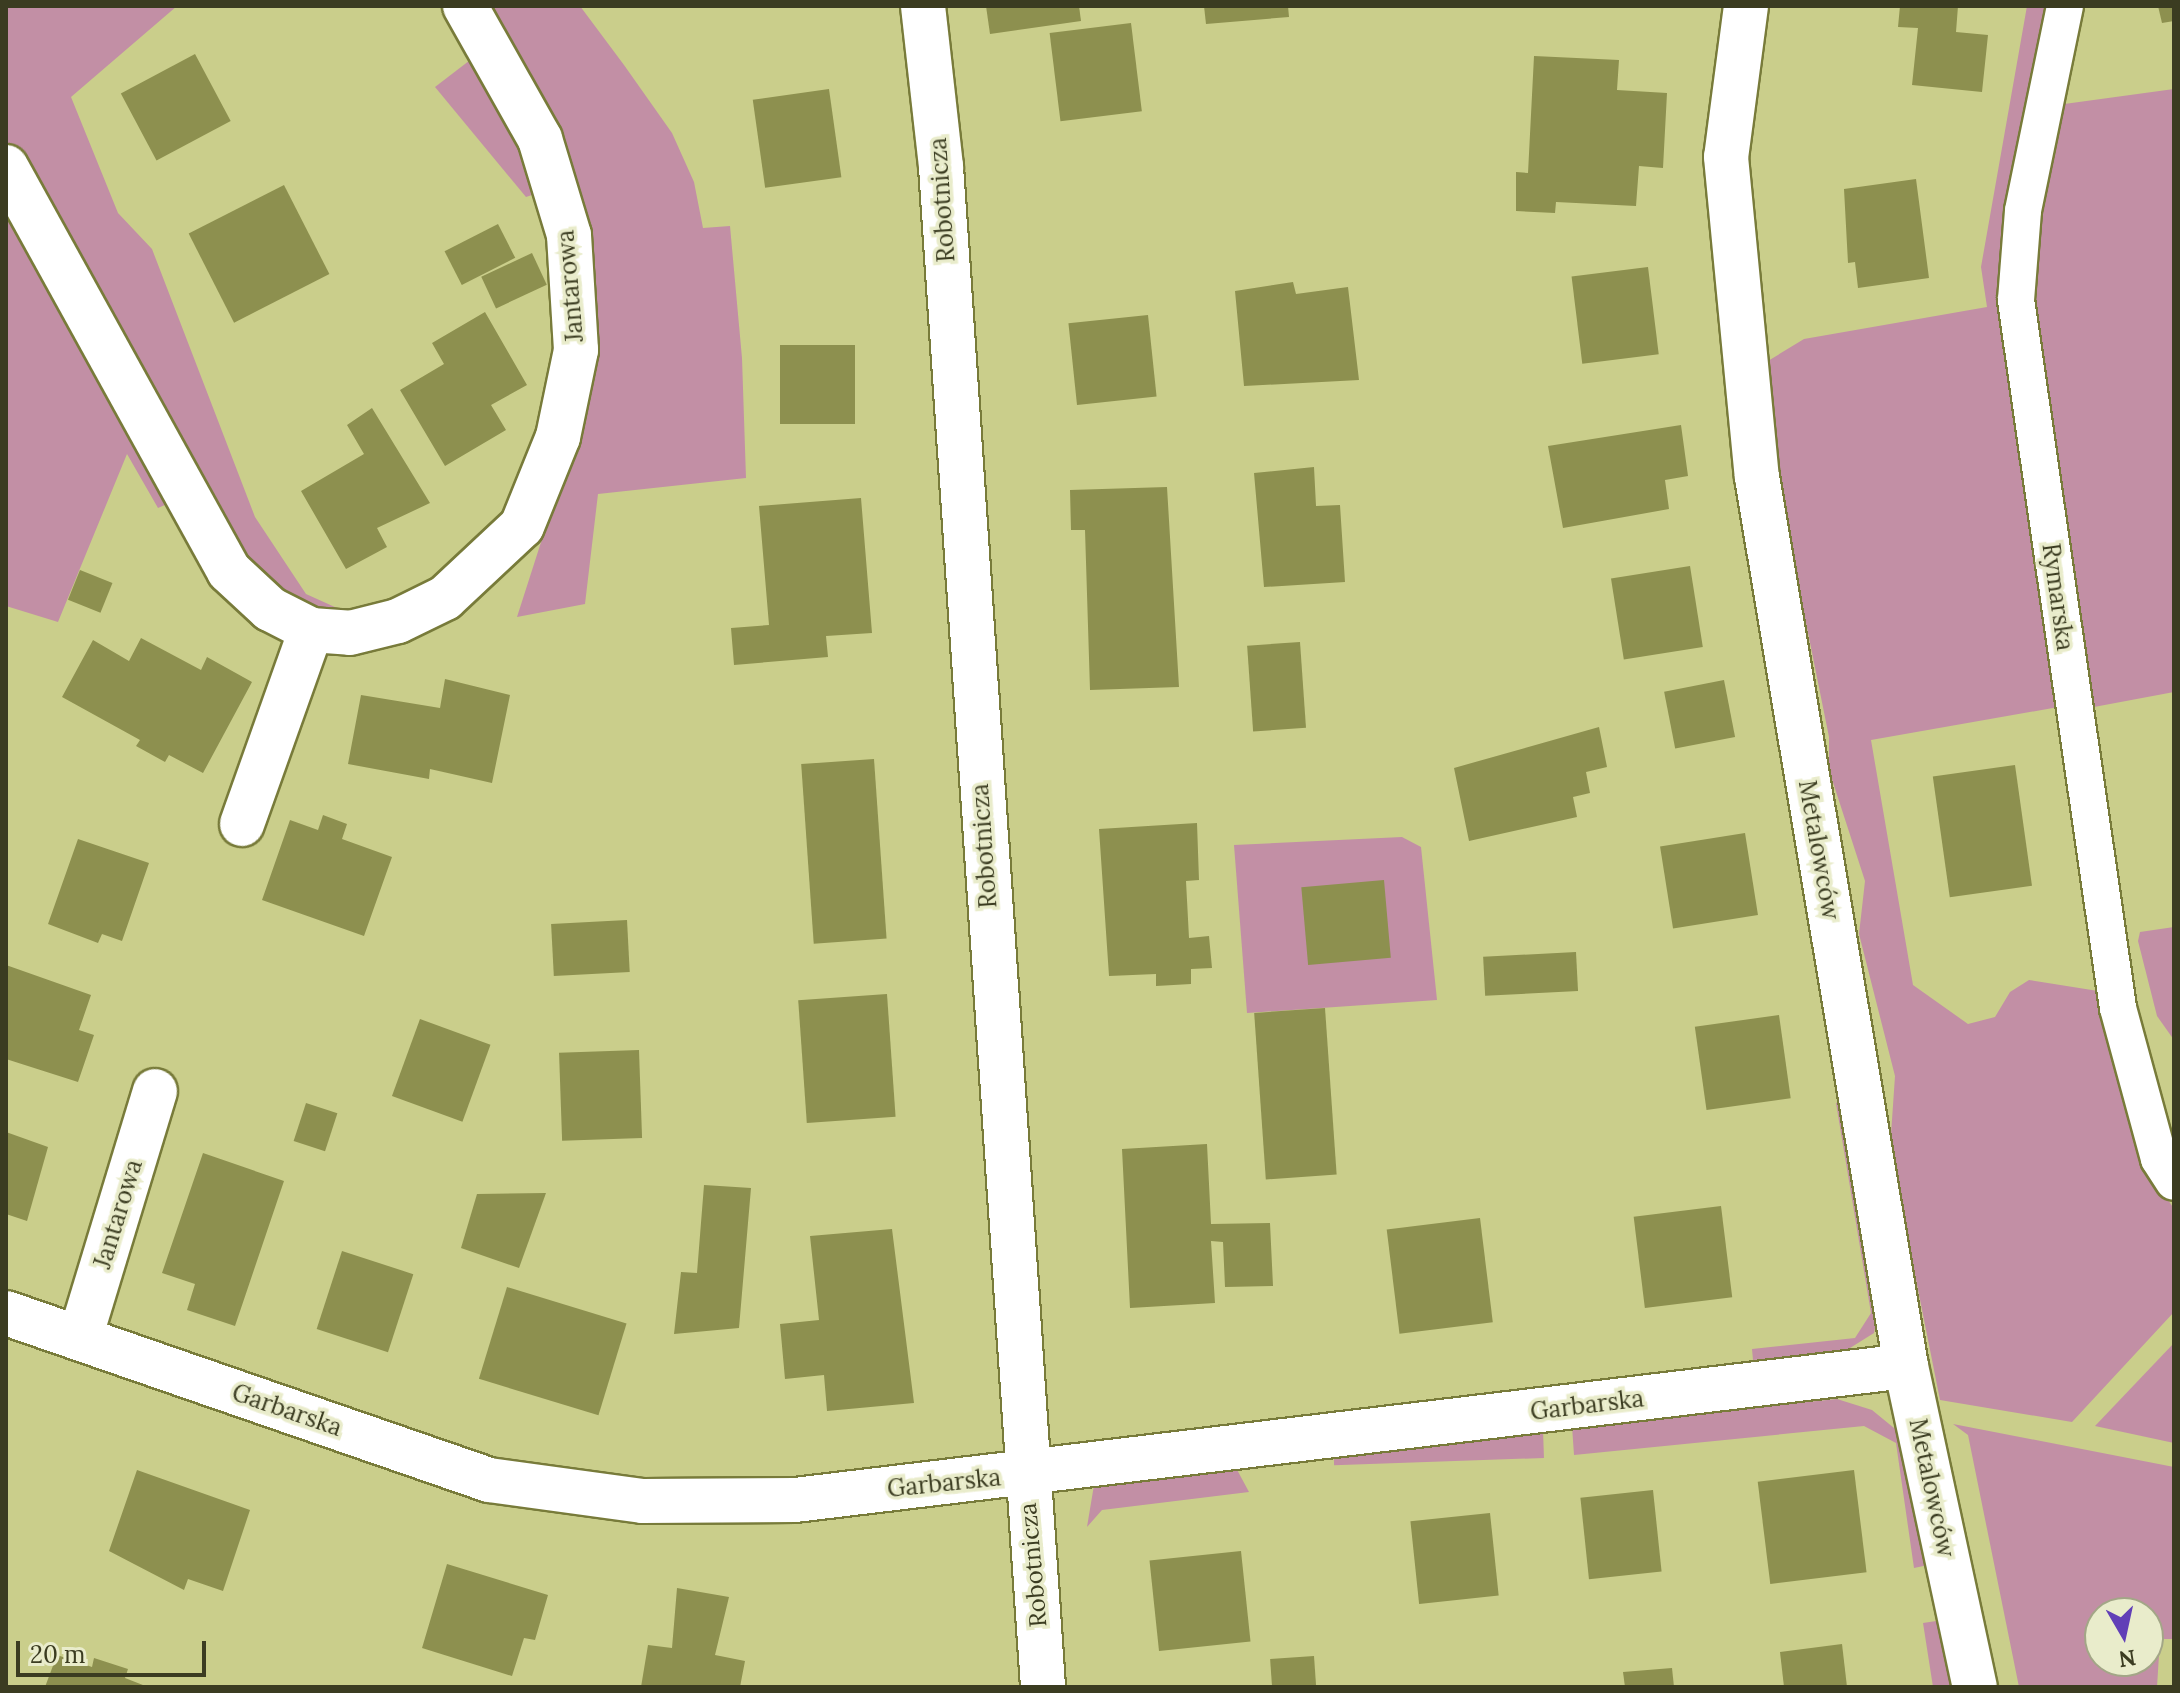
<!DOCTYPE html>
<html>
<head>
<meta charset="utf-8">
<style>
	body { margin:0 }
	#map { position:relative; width:2180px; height:1693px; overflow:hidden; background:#cace8b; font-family:Lora,serif }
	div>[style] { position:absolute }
	.green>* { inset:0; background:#c28fa5; transform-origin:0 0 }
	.building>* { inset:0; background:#8d904f; transform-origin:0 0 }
	.roads { filter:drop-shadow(2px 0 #787b3a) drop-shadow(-2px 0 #787b3a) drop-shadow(0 2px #787b3a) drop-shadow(0 -2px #787b3a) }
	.service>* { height:36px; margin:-18px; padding:0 18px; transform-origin:18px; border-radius:18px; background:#fff }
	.minor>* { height:44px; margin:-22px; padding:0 22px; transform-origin:22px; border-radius:22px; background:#fff }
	span { translate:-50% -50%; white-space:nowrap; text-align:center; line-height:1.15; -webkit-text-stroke:7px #e9eccb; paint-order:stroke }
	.street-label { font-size:24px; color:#3b3c21 }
	.frame { position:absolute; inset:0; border:8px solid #3b3c21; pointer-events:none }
	.north { position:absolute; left:2084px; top:1597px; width:80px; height:80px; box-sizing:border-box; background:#e9eccb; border:2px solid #a3a687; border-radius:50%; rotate:171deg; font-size:22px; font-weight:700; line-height:32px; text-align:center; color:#3b3c21 }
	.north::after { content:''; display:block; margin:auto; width:28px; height:36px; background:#613fb7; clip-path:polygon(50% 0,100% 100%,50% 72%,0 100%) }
	.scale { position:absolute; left:16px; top:1641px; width:190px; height:36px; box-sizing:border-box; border:4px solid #3b3c21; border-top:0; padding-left:10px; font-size:24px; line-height:28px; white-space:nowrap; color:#3b3c21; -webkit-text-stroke:6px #e9eccb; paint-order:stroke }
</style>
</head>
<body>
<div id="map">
	<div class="green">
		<div style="clip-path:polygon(6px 6px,177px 6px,71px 97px,118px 213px,152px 249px,255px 517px,306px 594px,337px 608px,319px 610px,283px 594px,249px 566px,40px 188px,6px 141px)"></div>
		<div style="clip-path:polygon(482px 6px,580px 6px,624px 65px,672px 133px,694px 182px,703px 228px,730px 226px,742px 358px,746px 478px,598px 494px,585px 604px,517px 617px,561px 480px,587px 339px)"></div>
		<div style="clip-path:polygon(2027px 6px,2051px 6px,2023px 156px,2064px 706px,1871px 740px,1913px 985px,1968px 1024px,1995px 1017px,2010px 992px,2029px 980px,2098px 991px,2152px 1175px,2174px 1209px,2174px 1312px,2072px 1422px,1940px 1400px,1890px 1149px,1895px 1076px,1859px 934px,1865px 881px,1829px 770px,1829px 737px,1767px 429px,1763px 364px,1804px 339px,1987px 307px,1981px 267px)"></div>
		<div style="clip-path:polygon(478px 54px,494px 84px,538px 193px,526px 197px,435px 87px)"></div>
		<div style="clip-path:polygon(2174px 89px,2174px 692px,2094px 707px,2032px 336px,2036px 205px,2057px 105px)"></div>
		<div style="clip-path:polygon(6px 183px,176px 500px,158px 508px,127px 454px,58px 622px,6px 606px)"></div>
		<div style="clip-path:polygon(1402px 837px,1421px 847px,1437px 1000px,1247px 1013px,1234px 845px)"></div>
		<div style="clip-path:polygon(2174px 927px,2174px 1040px,2157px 1016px,2138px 941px,2140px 932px)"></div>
		<div style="clip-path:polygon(1849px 1100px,1879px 1307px,1874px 1333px,1842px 1353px,1753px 1360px,1752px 1349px,1855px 1338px,1871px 1313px,1836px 1103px)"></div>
		<div style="clip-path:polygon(2174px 1343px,2174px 1443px,2095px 1426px)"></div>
		<div style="clip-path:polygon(1837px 1399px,1872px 1410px,1905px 1437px,1933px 1564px,1914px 1568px,1896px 1443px,1864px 1426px,1574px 1455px,1572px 1426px)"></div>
		<div style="clip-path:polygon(evenodd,1953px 1424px,2174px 1467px,2174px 1639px,2160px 1639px,2157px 1687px,2019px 1687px,1968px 1435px,1953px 1424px,2100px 1613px,2148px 1613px,2148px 1661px,2100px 1661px,2100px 1613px)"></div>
		<div style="left:1543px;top:1430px;width:28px;height:210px;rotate:88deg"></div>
		<div style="clip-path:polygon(1235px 1466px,1249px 1492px,1102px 1510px,1087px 1527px,1094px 1485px)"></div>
		<div style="clip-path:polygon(1943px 1620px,1956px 1687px,1933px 1687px,1923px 1623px)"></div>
	</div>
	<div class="building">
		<div style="clip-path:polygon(986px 6px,1079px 6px,1081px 21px,990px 34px)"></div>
		<div style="clip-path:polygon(1204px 6px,1288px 6px,1289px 17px,1206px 24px)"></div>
		<div style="clip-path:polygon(1900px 6px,1958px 6px,1956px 32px,1988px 35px,1982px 92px,1912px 85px,1918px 28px,1898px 27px)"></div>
		<div style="clip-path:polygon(2158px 6px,2174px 6px,2174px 21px,2162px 23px)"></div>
		<div style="left:1131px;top:23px;width:89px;height:82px;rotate:83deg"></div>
		<div style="left:195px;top:54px;width:76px;height:84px;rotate:62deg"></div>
		<div style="clip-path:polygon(1534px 56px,1619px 60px,1617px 90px,1667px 93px,1663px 168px,1639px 166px,1636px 206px,1556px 202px,1555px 213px,1516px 211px,1516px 172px,1528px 173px)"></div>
		<div style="left:829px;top:89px;width:89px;height:77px;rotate:82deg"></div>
		<div style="clip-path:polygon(1916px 179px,1929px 278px,1858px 288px,1855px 262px,1848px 263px,1844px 189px)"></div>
		<div style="left:284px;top:185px;width:100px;height:107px;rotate:63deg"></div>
		<div style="left:498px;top:224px;width:38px;height:60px;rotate:63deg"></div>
		<div style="left:532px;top:253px;width:35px;height:56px;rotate:65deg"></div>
		<div style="left:1648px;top:267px;width:88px;height:77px;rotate:83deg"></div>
		<div style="clip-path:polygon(1293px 282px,1296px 294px,1348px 287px,1359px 380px,1244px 386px,1235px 291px)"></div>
		<div style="clip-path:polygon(485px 312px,527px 385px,491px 405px,506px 430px,445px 466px,400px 390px,444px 364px,432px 343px)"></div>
		<div style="left:1148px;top:315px;width:82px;height:80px;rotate:84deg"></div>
		<div style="left:855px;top:345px;width:79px;height:75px;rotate:90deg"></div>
		<div style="clip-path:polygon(372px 408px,430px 503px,377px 528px,387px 547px,346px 569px,301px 491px,364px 454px,347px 425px)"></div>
		<div style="clip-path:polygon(1681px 425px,1688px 476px,1665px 480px,1669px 509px,1563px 528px,1548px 446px)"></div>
		<div style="clip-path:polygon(1314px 467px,1316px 506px,1340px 505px,1345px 582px,1264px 587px,1254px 473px)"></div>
		<div style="clip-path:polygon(1167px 487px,1179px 687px,1090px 690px,1085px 530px,1071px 530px,1070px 490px)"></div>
		<div style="clip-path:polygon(861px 498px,872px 633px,826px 636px,828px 657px,734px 665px,731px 628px,769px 625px,759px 506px)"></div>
		<div style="left:1690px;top:566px;width:82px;height:80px;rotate:81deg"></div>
		<div style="left:80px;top:570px;width:35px;height:32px;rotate:22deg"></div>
		<div style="clip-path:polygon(141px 638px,201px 670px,207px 657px,252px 682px,203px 773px,169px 755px,165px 762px,136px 746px,140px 740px,62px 697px,93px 640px,129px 661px)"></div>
		<div style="left:1300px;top:642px;width:86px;height:53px;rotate:86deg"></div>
		<div style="clip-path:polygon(445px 679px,510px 695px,492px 783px,430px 769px,429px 779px,348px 764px,361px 695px,440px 708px)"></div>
		<div style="left:1724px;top:680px;width:58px;height:61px;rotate:79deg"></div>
		<div style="clip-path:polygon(1599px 727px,1607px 767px,1586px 772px,1590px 793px,1573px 797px,1577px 817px,1469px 841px,1454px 768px)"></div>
		<div style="left:874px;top:759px;width:180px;height:73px;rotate:86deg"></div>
		<div style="left:2015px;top:765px;width:122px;height:83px;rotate:82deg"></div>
		<div style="clip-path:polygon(323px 815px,347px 824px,342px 839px,392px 857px,364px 936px,262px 900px,290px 820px,318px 830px)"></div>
		<div style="clip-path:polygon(1197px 823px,1199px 880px,1186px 881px,1189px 938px,1209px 936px,1212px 968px,1191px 969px,1191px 984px,1156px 986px,1156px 974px,1109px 976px,1099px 829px)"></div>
		<div style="left:1745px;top:833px;width:83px;height:86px;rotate:81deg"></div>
		<div style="clip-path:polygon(78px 839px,149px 863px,122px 941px,102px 934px,98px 943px,48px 924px)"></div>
		<div style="left:1384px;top:880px;width:78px;height:83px;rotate:85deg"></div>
		<div style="left:627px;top:920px;width:52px;height:76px;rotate:87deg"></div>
		<div style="left:1576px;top:952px;width:39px;height:93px;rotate:87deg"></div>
		<div style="clip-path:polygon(6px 965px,91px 995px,79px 1030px,94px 1035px,78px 1082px,6px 1059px)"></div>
		<div style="left:887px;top:994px;width:123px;height:89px;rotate:86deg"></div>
		<div style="left:1325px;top:1008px;width:167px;height:71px;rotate:86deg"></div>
		<div style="left:1779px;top:1015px;width:84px;height:85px;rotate:82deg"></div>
		<div style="left:420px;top:1019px;width:75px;height:82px;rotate:20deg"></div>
		<div style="left:639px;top:1050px;width:88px;height:80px;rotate:88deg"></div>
		<div style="left:306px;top:1103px;width:33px;height:40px;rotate:18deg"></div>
		<div style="clip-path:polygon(6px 1132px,48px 1147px,27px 1221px,6px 1214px)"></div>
		<div style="clip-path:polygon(1207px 1144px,1211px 1224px,1270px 1223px,1273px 1286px,1225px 1287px,1223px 1242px,1211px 1241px,1215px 1303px,1130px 1308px,1122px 1149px)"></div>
		<div style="clip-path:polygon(203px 1153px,284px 1181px,235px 1326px,187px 1310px,195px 1284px,162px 1273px)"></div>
		<div style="clip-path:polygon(704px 1185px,751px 1188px,739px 1328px,674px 1334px,681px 1272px,697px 1273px)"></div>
		<div style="clip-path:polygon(546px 1193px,519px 1268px,461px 1248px,477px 1194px)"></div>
		<div style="left:1721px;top:1206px;width:92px;height:88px;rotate:83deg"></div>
		<div style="left:1480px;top:1218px;width:105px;height:94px;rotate:83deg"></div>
		<div style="clip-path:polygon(892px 1229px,914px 1403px,827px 1411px,824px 1375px,785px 1379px,780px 1324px,819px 1320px,810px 1236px)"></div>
		<div style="left:342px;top:1251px;width:75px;height:82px;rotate:18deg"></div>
		<div style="left:507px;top:1287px;width:125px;height:96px;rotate:17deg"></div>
		<div style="clip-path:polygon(137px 1470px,250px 1510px,223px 1591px,188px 1579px,184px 1590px,109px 1551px)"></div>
		<div style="left:1854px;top:1470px;width:103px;height:97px;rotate:83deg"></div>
		<div style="left:1653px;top:1490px;width:82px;height:73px;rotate:84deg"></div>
		<div style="left:1490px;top:1513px;width:83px;height:80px;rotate:84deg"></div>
		<div style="left:1241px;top:1551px;width:91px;height:92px;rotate:84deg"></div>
		<div style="clip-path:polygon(447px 1564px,548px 1595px,535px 1640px,524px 1638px,512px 1676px,422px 1648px)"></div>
		<div style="clip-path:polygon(677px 1588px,729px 1597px,715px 1655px,745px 1661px,740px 1687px,641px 1687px,648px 1645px,672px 1648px)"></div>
		<div style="clip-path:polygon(1842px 1644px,1847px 1687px,1784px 1687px,1780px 1652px)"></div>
		<div style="clip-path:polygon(57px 1655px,92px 1667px,94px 1658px,128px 1669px,125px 1678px,148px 1687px,45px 1687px)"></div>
		<div style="left:1314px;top:1656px;width:31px;height:44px;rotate:86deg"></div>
		<div style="clip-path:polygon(1672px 1668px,1674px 1687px,1625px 1687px,1623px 1672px)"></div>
	</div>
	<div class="roads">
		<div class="service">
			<div style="left:2065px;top:6px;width:209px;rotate:101.6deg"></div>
			<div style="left:2023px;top:211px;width:89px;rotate:94.5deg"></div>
			<div style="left:2016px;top:300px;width:715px;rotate:81.8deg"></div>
			<div style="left:2118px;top:1008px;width:156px;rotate:74.8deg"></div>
			<div style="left:2159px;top:1159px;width:27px;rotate:57deg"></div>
		</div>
		<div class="minor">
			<div style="left:923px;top:6px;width:162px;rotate:83.6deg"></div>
			<div style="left:941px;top:167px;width:1523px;rotate:86.16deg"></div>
			<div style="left:1746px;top:6px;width:152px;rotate:97.5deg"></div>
			<div style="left:1726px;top:157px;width:321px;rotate:84.5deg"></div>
			<div style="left:1757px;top:477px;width:901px;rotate:80.49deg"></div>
			<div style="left:1906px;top:1366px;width:328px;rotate:77.9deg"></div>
			<div style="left:6px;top:167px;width:461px;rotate:61.1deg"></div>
			<div style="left:229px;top:571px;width:56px;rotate:42.8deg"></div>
			<div style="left:270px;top:609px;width:46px;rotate:27.1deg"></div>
			<div style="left:311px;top:630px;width:39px;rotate:4deg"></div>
			<div style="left:350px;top:633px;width:49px;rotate:-14deg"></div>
			<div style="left:398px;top:621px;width:52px;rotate:-26.1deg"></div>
			<div style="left:445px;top:598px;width:105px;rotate:-43.1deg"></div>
			<div style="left:522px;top:526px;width:96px;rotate:-68deg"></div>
			<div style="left:558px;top:437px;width:89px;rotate:-78.3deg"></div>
			<div style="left:576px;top:350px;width:115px;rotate:-93.5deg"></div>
			<div style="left:569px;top:235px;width:100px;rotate:-106.8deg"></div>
			<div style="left:540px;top:139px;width:153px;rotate:-119.4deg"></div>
			<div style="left:242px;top:824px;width:206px;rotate:-70.4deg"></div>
			<div style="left:6px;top:1313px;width:511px;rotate:19.07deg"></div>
			<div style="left:489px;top:1480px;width:155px;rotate:7.8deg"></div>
			<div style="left:643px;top:1501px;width:152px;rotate:-0.4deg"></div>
			<div style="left:795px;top:1500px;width:1119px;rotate:-6.88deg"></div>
			<div style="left:80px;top:1338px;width:258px;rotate:-73.1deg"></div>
		</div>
	</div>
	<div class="street-label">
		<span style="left:942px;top:200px;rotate:-94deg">Robotnicza</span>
		<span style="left:570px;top:286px;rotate:-95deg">Jantarowa</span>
		<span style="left:2058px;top:597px;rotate:82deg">Rymarska</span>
		<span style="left:984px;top:846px;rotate:-94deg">Robotnicza</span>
		<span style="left:1819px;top:850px;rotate:80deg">Metalowców</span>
		<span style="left:118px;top:1214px;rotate:-73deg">Jantarowa</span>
		<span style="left:1587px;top:1405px;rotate:-7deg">Garbarska</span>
		<span style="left:287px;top:1410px;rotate:19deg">Garbarska</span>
		<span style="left:944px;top:1483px;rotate:-6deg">Garbarska</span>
		<span style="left:1932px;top:1488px;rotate:78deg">Metalowców</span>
		<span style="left:1033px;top:1565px;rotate:-95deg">Robotnicza</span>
	</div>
	<div class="frame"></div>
	<div class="north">N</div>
	<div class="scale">20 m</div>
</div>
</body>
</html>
